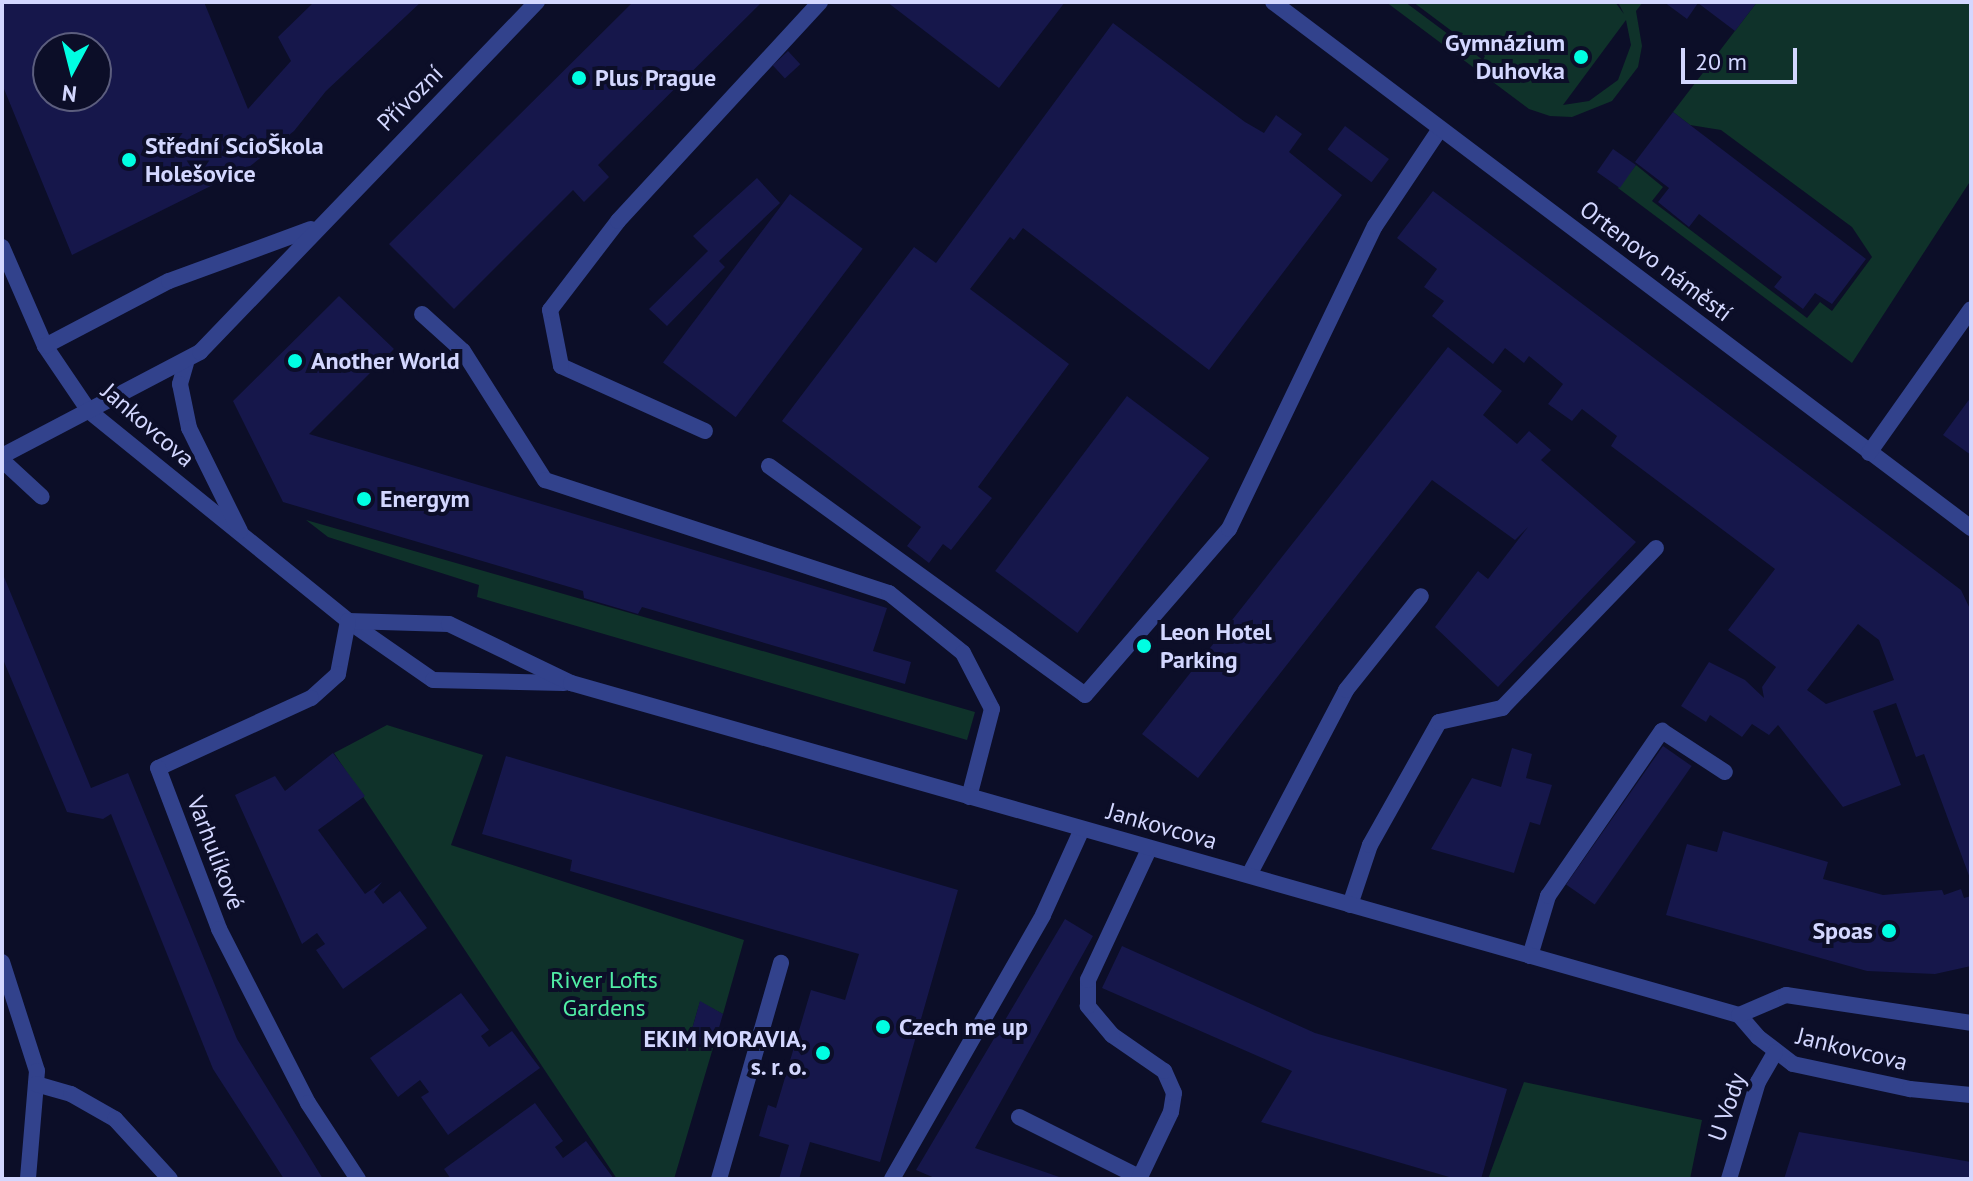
<!DOCTYPE html>
<html>
<head>
<meta charset="utf-8">
<style>
	body { margin:0 }
	#map { position:relative; width:1973px; height:1181px; overflow:hidden; background:#0c0e28; font-family:"PT Sans",sans-serif }
	div>[style] { position:absolute }
	.green>* { inset:0; background:#0f322a }
	.building>* { inset:0; background:#16174b; transform-origin:0 0 }
	.service>* { height:16px; margin:-8px; padding:0 8px; transform-origin:8px; border-radius:8px; background:#32428c }
	.minor>* { height:16px; margin:-8px; padding:0 8px; transform-origin:8px; border-radius:8px; background:#32428c }
	.dots>* { width:22px; height:22px; translate:-50% -50%; box-sizing:border-box; border:4px solid #0c0e28; border-radius:50% }
	span { translate:-50% -50%; white-space:nowrap; text-align:center; line-height:1.15; -webkit-text-stroke:8px #0c0e28; paint-order:stroke }
	.poi-label { font-size:24px; color:#d3d7ff; font-weight:700 }
	.right { translate:-100% -50%; text-align:right }
	.left { translate:0 -50%; text-align:left }
	.street-label { font-size:24px; color:#d3d7ff }
	.park-label { font-size:24px; color:#51eda5 }
	.frame { position:absolute; inset:0; border:4px solid #d3d7ff; pointer-events:none }
	.north { position:absolute; left:32px; top:32px; width:80px; height:80px; box-sizing:border-box; background:#0c0e28; border:2px solid #5c5e7e; border-radius:50%; rotate:187deg; font-size:22px; font-weight:700; line-height:32px; text-align:center; color:#d3d7ff }
	.north::after { content:''; display:block; margin:auto; width:28px; height:36px; background:#00fee2; clip-path:polygon(50% 0,100% 100%,50% 72%,0 100%) }
	.scale { position:absolute; left:1681px; top:48px; width:116px; height:36px; box-sizing:border-box; border:4px solid #d3d7ff; border-top:0; padding-left:10px; font-size:24px; line-height:28px; white-space:nowrap; color:#d3d7ff; -webkit-text-stroke:6px #0c0e28; paint-order:stroke }
</style>
</head>
<body>
<div id="map">
	<div class="green">
		<div style="clip-path:polygon(evenodd,1386px 2px,1405px 2px,1483px 60px,1485px 56px,1413px 2px,1615px 2px,1624px 14px,1618px 2px,1643px 2px,1636px 11px,1642px 46px,1638px 67px,1612px 101px,1572px 117px,1550px 116px,1529px 109px,1386px 2px,1626px 20px,1631px 45px,1618px 80px,1589px 101px,1563px 105px,1626px 20px)"></div>
		<div style="clip-path:polygon(1757px 2px,1971px 2px,1971px 180px,1852px 363px,1618px 188px,1636px 165px,1663px 187px,1652px 201px,1807px 318px,1820px 302px,1832px 311px,1872px 257px,1852px 227px,1721px 130px,1690px 125px,1673px 112px)"></div>
		<div style="clip-path:polygon(306px 520px,975px 712px,967px 740px,477px 597px,479px 585px,328px 537px)"></div>
		<div style="clip-path:polygon(387px 725px,483px 755px,451px 845px,744px 940px,723px 1014px,700px 1002px,687px 1046px,713px 1048px,674px 1179px,617px 1179px,334px 753px)"></div>
		<div style="clip-path:polygon(1524px 1082px,1702px 1120px,1690px 1179px,1488px 1179px)"></div>
	</div>
	<div class="building">
		<div style="clip-path:polygon(evenodd,7px 2px,204px 2px,248px 109px,291px 61px,278px 37px,314px 2px,421px 2px,326px 91px,294px 131px,249px 167px,72px 255px,2px 84px,2px 4px,7px 2px,48px 48px,96px 48px,96px 96px,48px 96px,48px 48px)"></div>
		<div style="clip-path:polygon(633px 2px,762px 2px,598px 165px,609px 177px,584px 202px,573px 190px,454px 309px,389px 244px)"></div>
		<div style="clip-path:polygon(887px 2px,1065px 2px,999px 88px)"></div>
		<div style="clip-path:polygon(1664px 2px,1757px 2px,1735px 31px,1698px 3px,1687px 19px)"></div>
		<div style="clip-path:polygon(1113px 23px,1245px 122px,1264px 133px,1276px 115px,1302px 134px,1289px 152px,1342px 195px,1209px 370px,1023px 228px,1014px 240px,1010px 237px,970px 289px,1069px 364px,978px 487px,992px 498px,951px 550px,943px 544px,929px 563px,907px 546px,921px 527px,782px 421px,914px 247px,936px 263px)"></div>
		<div style="left:788px;top:51px;width:18px;height:21px;rotate:47deg"></div>
		<div style="clip-path:polygon(1673px 112px,1866px 259px,1832px 304px,1815px 293px,1803px 309px,1774px 287px,1782px 277px,1699px 214px,1689px 227px,1658px 202px,1669px 188px,1635px 162px)"></div>
		<div style="left:1345px;top:126px;width:55px;height:29px;rotate:37deg"></div>
		<div style="left:1613px;top:149px;width:28px;height:28px;rotate:35deg"></div>
		<div style="clip-path:polygon(757px 178px,780px 203px,719px 261px,725px 267px,667px 326px,649px 309px,708px 251px,693px 236px)"></div>
		<div style="clip-path:polygon(evenodd,1433px 191px,1961px 590px,1971px 611px,1971px 881px,1924px 754px,1916px 757px,1896px 703px,1873px 711px,1901px 785px,1843px 807px,1778px 725px,1769px 735px,1752px 724px,1742px 737px,1710px 715px,1706px 722px,1681px 706px,1709px 662px,1745px 680px,1764px 698px,1762px 687px,1776px 667px,1728px 630px,1775px 569px,1611px 446px,1617px 436px,1582px 409px,1572px 421px,1548px 404px,1563px 384px,1529px 356px,1524px 363px,1505px 348px,1493px 364px,1432px 316px,1444px 301px,1424px 287px,1437px 269px,1397px 238px,1433px 191px,1858px 624px,1879px 640px,1894px 680px,1826px 704px,1807px 690px,1858px 624px)"></div>
		<div style="left:790px;top:194px;width:91px;height:211px;rotate:37deg"></div>
		<div style="clip-path:polygon(339px 296px,394px 349px,309px 434px,887px 608px,873px 651px,911px 662px,905px 684px,642px 607px,638px 614px,584px 598px,583px 591px,283px 502px,233px 401px)"></div>
		<div style="clip-path:polygon(1448px 347px,1502px 391px,1483px 415px,1517px 444px,1529px 431px,1551px 450px,1541px 460px,1636px 542px,1498px 687px,1435px 627px,1478px 571px,1488px 579px,1528px 527px,1515px 540px,1432px 480px,1198px 778px,1142px 734px)"></div>
		<div style="left:1127px;top:396px;width:103px;height:219px;rotate:37deg"></div>
		<div style="clip-path:polygon(1971px 397px,1971px 455px,1943px 435px)"></div>
		<div style="clip-path:polygon(2px 572px,91px 788px,128px 773px,237px 1039px,323px 1179px,284px 1179px,213px 1069px,111px 814px,103px 819px,67px 812px,2px 657px)"></div>
		<div style="left:1663px;top:746px;width:35px;height:169px;rotate:35deg"></div>
		<div style="clip-path:polygon(1512px 748px,1532px 754px,1526px 778px,1552px 785px,1540px 825px,1530px 822px,1514px 873px,1431px 849px,1472px 778px,1501px 787px)"></div>
		<div style="clip-path:polygon(333px 753px,365px 796px,318px 830px,365px 894px,382px 882px,374px 892px,383px 904px,400px 891px,427px 928px,343px 989px,316px 950px,325px 944px,317px 933px,302px 944px,235px 795px,275px 776px,285px 791px)"></div>
		<div style="clip-path:polygon(506px 756px,958px 890px,880px 1162px,810px 1142px,799px 1179px,779px 1179px,789px 1145px,759px 1136px,768px 1105px,776px 1108px,811px 990px,845px 1000px,859px 954px,570px 871px,572px 860px,482px 834px)"></div>
		<div style="clip-path:polygon(1723px 831px,1828px 862px,1823px 879px,1883px 895px,1942px 890px,1944px 895px,1961px 889px,1964px 898px,1971px 896px,1971px 966px,1935px 974px,1867px 971px,1666px 915px,1687px 844px,1717px 852px)"></div>
		<div style="clip-path:polygon(1065px 919px,1093px 936px,975px 1148px,1065px 1179px,937px 1179px,916px 1170px)"></div>
		<div style="clip-path:polygon(1122px 946px,1315px 1033px,1507px 1089px,1481px 1179px,1456px 1179px,1261px 1122px,1292px 1071px,1102px 988px)"></div>
		<div style="clip-path:polygon(461px 993px,489px 1030px,481px 1036px,489px 1047px,512px 1031px,540px 1068px,448px 1135px,421px 1097px,429px 1092px,420px 1080px,398px 1097px,370px 1058px)"></div>
		<div style="clip-path:polygon(700px 1001px,723px 1014px,713px 1048px,699px 1044px,697px 1050px,687px 1047px)"></div>
		<div style="clip-path:polygon(535px 1103px,563px 1141px,555px 1147px,563px 1158px,586px 1141px,614px 1179px,451px 1179px,444px 1169px)"></div>
		<div style="clip-path:polygon(1799px 1132px,1971px 1162px,1971px 1179px,1784px 1179px)"></div>
	</div>
	<div class="service">
		<div style="left:422px;top:314px;width:55px;rotate:42.1deg"></div>
		<div style="left:463px;top:351px;width:153px;rotate:57.6deg"></div>
		<div style="left:545px;top:480px;width:362px;rotate:18.2deg"></div>
		<div style="left:889px;top:593px;width:95px;rotate:39deg"></div>
		<div style="left:963px;top:653px;width:63px;rotate:62.6deg"></div>
		<div style="left:992px;top:709px;width:91px;rotate:104.6deg"></div>
		<div style="left:705px;top:431px;width:158px;rotate:-155.7deg"></div>
		<div style="left:561px;top:366px;width:57px;rotate:-101.1deg"></div>
		<div style="left:550px;top:310px;width:112px;rotate:-52.6deg"></div>
		<div style="left:618px;top:221px;width:298px;rotate:-47.3deg"></div>
		<div style="left:2px;top:460px;width:54px;rotate:42.8deg"></div>
		<div style="left:769px;top:466px;width:390px;rotate:35.9deg"></div>
		<div style="left:1085px;top:695px;width:220px;rotate:-49.1deg"></div>
		<div style="left:1229px;top:529px;width:336px;rotate:-64.3deg"></div>
		<div style="left:1375px;top:226px;width:117px;rotate:-56.2deg"></div>
		<div style="left:1249px;top:875px;width:209px;rotate:-62.3deg"></div>
		<div style="left:1346px;top:690px;width:120px;rotate:-51.4deg"></div>
		<div style="left:1350px;top:905px;width:63px;rotate:-71.6deg"></div>
		<div style="left:1370px;top:845px;width:141px;rotate:-60.7deg"></div>
		<div style="left:1439px;top:722px;width:65px;rotate:-12.5deg"></div>
		<div style="left:1502px;top:708px;width:222px;rotate:-46.1deg"></div>
		<div style="left:1530px;top:956px;width:63px;rotate:-73.3deg"></div>
		<div style="left:1548px;top:896px;width:201px;rotate:-55.4deg"></div>
		<div style="left:1662px;top:731px;width:75px;rotate:33.1deg"></div>
		<div style="left:2px;top:962px;width:114px;rotate:72.2deg"></div>
		<div style="left:37px;top:1071px;width:108px;rotate:94.8deg"></div>
		<div style="left:36px;top:1084px;width:36px;rotate:16deg"></div>
		<div style="left:71px;top:1094px;width:51px;rotate:29.6deg"></div>
		<div style="left:115px;top:1119px;width:81px;rotate:47.5deg"></div>
		<div style="left:1019px;top:1117px;width:134px;rotate:26.6deg"></div>
		<div style="left:719px;top:1179px;width:225px;rotate:-74deg"></div>
		<div style="left:892px;top:1179px;width:304px;rotate:-60.2deg"></div>
		<div style="left:1043px;top:915px;width:94px;rotate:-65.6deg"></div>
		<div style="left:1139px;top:1179px;width:74px;rotate:-64.5deg"></div>
		<div style="left:1171px;top:1112px;width:19px;rotate:-81deg"></div>
		<div style="left:1174px;top:1093px;width:24px;rotate:-114deg"></div>
		<div style="left:1164px;top:1071px;width:63px;rotate:-145.3deg"></div>
		<div style="left:1112px;top:1035px;width:38px;rotate:-130deg"></div>
		<div style="left:1088px;top:1006px;width:26px;rotate:-90deg"></div>
		<div style="left:1088px;top:980px;width:145px;rotate:-65deg"></div>
	</div>
	<div class="minor">
		<div style="left:1273px;top:2px;width:874px;rotate:37deg"></div>
		<div style="left:2px;top:247px;width:108px;rotate:66.5deg"></div>
		<div style="left:45px;top:346px;width:78px;rotate:55.9deg"></div>
		<div style="left:89px;top:411px;width:333px;rotate:39deg"></div>
		<div style="left:348px;top:621px;width:103px;rotate:34.8deg"></div>
		<div style="left:433px;top:680px;width:131px;rotate:1.3deg"></div>
		<div style="left:45px;top:346px;width:140px;rotate:-27.7deg"></div>
		<div style="left:169px;top:281px;width:151px;rotate:-20.1deg"></div>
		<div style="left:186px;top:363px;width:22px;rotate:106deg"></div>
		<div style="left:180px;top:384px;width:45px;rotate:78.4deg"></div>
		<div style="left:189px;top:428px;width:115px;rotate:63.7deg"></div>
		<div style="left:1869px;top:453px;width:176px;rotate:-54.7deg"></div>
		<div style="left:2px;top:456px;width:224px;rotate:-27.7deg"></div>
		<div style="left:200px;top:352px;width:486px;rotate:-46.1deg"></div>
		<div style="left:348px;top:621px;width:101px;rotate:1.7deg"></div>
		<div style="left:449px;top:624px;width:136px;rotate:25.8deg"></div>
		<div style="left:571px;top:683px;width:1214px;rotate:15.87deg"></div>
		<div style="left:1739px;top:1015px;width:29px;rotate:49deg"></div>
		<div style="left:1758px;top:1037px;width:44px;rotate:37.6deg"></div>
		<div style="left:1793px;top:1064px;width:120px;rotate:12.1deg"></div>
		<div style="left:1910px;top:1089px;width:61px;rotate:5.6deg"></div>
		<div style="left:348px;top:621px;width:54px;rotate:100.7deg"></div>
		<div style="left:338px;top:674px;width:36px;rotate:138deg"></div>
		<div style="left:311px;top:698px;width:168px;rotate:155.4deg"></div>
		<div style="left:158px;top:768px;width:172px;rotate:69.2deg"></div>
		<div style="left:219px;top:929px;width:195px;rotate:62.9deg"></div>
		<div style="left:308px;top:1103px;width:91px;rotate:56.7deg"></div>
		<div style="left:1739px;top:1015px;width:51px;rotate:-23.1deg"></div>
		<div style="left:1786px;top:995px;width:187px;rotate:8.6deg"></div>
		<div style="left:1729px;top:1179px;width:101px;rotate:-73.4deg"></div>
		<div style="left:1758px;top:1082px;width:34px;rotate:-60deg"></div>
	</div>
	<div class="dots">
		<div style="left:1581px;top:57px;background:#00fee2"></div>
		<div style="left:579px;top:78px;background:#00fee2"></div>
		<div style="left:129px;top:160px;background:#00fee2"></div>
		<div style="left:295px;top:361px;background:#00fee2"></div>
		<div style="left:364px;top:499px;background:#00fee2"></div>
		<div style="left:1144px;top:646px;background:#00fee2"></div>
		<div style="left:1889px;top:931px;background:#00fee2"></div>
		<div style="left:883px;top:1027px;background:#00fee2"></div>
		<div style="left:823px;top:1053px;background:#00fee2"></div>
	</div>
	<div class="poi-label">
		<span class="right" style="left:1565px;top:57px">Gymnázium<br>Duhovka</span>
		<span class="left" style="left:595px;top:78px">Plus Prague</span>
		<span class="left" style="left:145px;top:160px">Střední ScioŠkola<br>Holešovice</span>
		<span class="left" style="left:311px;top:361px">Another World</span>
		<span class="left" style="left:380px;top:499px">Energym</span>
		<span class="left" style="left:1160px;top:646px">Leon Hotel<br>Parking</span>
		<span class="right" style="left:1873px;top:931px">Spoas</span>
		<span class="left" style="left:899px;top:1027px">Czech me up</span>
		<span class="right" style="left:807px;top:1053px">EKIM MORAVIA,<br>s. r. o.</span>
	</div>
	<div class="street-label">
		<span style="left:410px;top:98px;rotate:-45deg">Přívozní</span>
		<span style="left:1656px;top:261px;rotate:37deg">Ortenovo náměstí</span>
		<span style="left:148px;top:425px;rotate:41deg">Jankovcova</span>
		<span style="left:1162px;top:826px;rotate:16deg">Jankovcova</span>
		<span style="left:216px;top:853px;rotate:69deg">Varhulíkové</span>
		<span style="left:1852px;top:1049px;rotate:14deg">Jankovcova</span>
		<span style="left:1727px;top:1107px;rotate:-71deg">U Vody</span>
	</div>
	<div class="park-label">
		<span style="left:604px;top:994px">River Lofts<br>Gardens</span>
	</div>
	<div class="frame"></div>
	<div class="north">N</div>
	<div class="scale">20 m</div>
</div>
</body>
</html>
